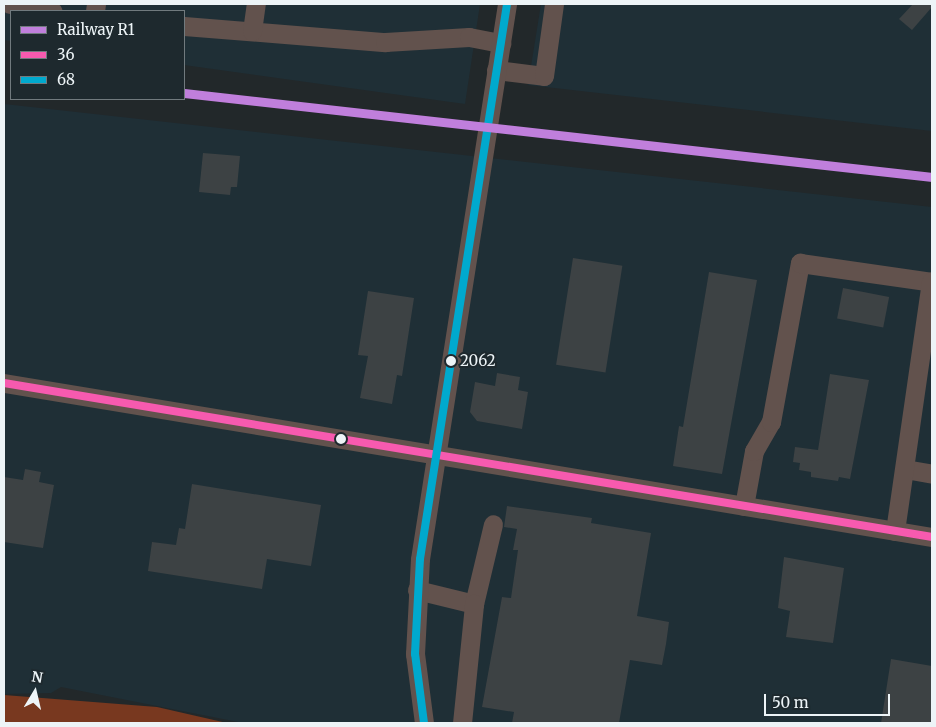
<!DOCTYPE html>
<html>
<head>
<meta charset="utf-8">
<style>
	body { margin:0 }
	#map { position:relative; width:936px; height:727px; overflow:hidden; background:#22282a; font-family:Merriweather,serif }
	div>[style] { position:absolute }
	.built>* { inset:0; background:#1f2f36 }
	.forest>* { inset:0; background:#78381f }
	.building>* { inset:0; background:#3d4244; transform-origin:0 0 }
	.minor>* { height:19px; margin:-9.5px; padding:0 9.5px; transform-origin:9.5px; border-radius:9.5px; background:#62524d }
	.bus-1>* { height:8px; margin:-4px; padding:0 4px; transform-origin:4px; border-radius:4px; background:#f75aaf }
	.bus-2>* { height:8px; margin:-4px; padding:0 4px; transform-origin:4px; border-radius:4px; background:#00a9ce }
	.rail-1>* { height:9px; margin:-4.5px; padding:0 4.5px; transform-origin:4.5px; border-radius:4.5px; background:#c07fdc }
	.dots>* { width:14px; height:14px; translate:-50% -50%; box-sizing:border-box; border:2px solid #1e292e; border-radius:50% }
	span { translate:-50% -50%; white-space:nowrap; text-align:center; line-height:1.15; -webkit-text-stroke:4px #1e292e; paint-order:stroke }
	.bus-label { font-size:15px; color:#edf4f7 }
	.left { translate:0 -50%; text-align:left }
	.frame { position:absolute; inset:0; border:5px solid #edf4f7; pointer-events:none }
	.legend { position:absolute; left:10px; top:10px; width:175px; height:90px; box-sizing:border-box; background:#1e292e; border:1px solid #717a7e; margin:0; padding:6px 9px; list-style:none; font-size:15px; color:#edf4f7 }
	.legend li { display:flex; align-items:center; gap:10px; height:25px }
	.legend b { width:25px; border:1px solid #717a7e }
	.north { position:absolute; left:10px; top:667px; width:50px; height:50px; -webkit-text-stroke:4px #1e292e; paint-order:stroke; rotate:9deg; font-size:14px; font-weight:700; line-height:20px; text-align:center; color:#edf4f7 }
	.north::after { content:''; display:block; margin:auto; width:18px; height:22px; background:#edf4f7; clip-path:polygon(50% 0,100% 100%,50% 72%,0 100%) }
	.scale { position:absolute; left:764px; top:694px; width:126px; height:22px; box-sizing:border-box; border:2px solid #edf4f7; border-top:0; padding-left:6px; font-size:15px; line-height:18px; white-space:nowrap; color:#edf4f7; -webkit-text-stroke:4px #1e292e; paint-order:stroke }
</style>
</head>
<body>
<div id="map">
	<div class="built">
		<div style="clip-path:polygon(4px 4px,480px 4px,465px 104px,184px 65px,184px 11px,11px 11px,11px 41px,4px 40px)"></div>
		<div style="clip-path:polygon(541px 4px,932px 4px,932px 131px,528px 85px)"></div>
		<div style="clip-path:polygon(4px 104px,932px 207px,932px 723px,243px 723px,61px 687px,51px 693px,4px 694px)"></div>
	</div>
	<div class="forest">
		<div style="clip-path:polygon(4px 695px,157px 707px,227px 723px,4px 723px)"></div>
	</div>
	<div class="building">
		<div style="clip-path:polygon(913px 4px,932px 4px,932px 7px,912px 30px,899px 19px)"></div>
		<div style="clip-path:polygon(203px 153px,240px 156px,237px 187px,231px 187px,230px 195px,199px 192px)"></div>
		<div style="left:573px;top:258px;width:50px;height:108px;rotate:9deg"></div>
		<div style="clip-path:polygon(709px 272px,757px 280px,722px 474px,673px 466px,679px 426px,683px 427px)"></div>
		<div style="left:843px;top:288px;width:47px;height:31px;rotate:11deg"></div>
		<div style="clip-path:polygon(368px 291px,414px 298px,402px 376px,397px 375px,392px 404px,360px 398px,368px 356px,358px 355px)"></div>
		<div style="clip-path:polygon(497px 373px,520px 377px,518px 390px,528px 392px,522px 429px,477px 421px,470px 412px,475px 382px,495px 386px)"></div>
		<div style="clip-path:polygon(830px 374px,869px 380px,850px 479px,839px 477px,838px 481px,811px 477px,811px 472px,799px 470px,800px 463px,793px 462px,795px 447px,818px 450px)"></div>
		<div style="clip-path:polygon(25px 469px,41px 472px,39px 482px,54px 485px,43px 548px,4px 542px,4px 477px,23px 480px)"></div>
		<div style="clip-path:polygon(192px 484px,321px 505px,311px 566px,267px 559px,262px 589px,148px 571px,152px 542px,176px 545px,179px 528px,185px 529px)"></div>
		<div style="clip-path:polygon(507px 506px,592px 518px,591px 523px,651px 533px,637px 616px,669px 622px,666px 644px,662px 665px,630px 660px,619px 723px,512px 723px,514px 712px,482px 707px,502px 597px,511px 598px,518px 550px,513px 550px,517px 529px,504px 527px)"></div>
		<div style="clip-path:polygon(784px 557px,844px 568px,833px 643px,786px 637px,790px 611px,778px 608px)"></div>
		<div style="clip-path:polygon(891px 659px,932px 666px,932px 723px,881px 723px)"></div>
	</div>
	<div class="minor">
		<div style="left:10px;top:4px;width:43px;rotate:9.5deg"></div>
		<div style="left:95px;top:11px;width:7px;rotate:-82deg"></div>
		<div style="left:184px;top:26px;width:202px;rotate:4.6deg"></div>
		<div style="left:385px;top:42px;width:84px;rotate:-3.4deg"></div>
		<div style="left:469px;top:37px;width:33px;rotate:11deg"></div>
		<div style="left:252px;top:31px;width:27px;rotate:-82deg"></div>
		<div style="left:496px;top:70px;width:48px;rotate:7.1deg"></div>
		<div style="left:544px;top:76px;width:73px;rotate:-82.1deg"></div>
		<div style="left:4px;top:383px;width:941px;rotate:9.42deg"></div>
		<div style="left:905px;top:469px;width:27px;rotate:10deg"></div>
		<div style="left:744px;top:506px;width:56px;rotate:-79.7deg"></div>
		<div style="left:754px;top:451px;width:34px;rotate:-60deg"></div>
		<div style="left:771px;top:422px;width:162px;rotate:-79.7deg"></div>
		<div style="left:800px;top:263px;width:133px;rotate:8.2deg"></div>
		<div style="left:895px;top:531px;width:252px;rotate:-81.8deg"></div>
		<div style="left:417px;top:590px;width:59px;rotate:13.8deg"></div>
		<div style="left:474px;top:604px;width:82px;rotate:-76.6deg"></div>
		<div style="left:424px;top:723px;width:70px;rotate:-97.4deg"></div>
		<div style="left:415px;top:654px;width:95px;rotate:-87deg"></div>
		<div style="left:420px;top:559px;width:562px;rotate:-81.09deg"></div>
		<div style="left:462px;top:723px;width:120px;rotate:-84.2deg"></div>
	</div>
	<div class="bus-1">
		<div style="left:4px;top:383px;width:941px;rotate:9.42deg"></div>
	</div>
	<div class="bus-2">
		<div style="left:424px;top:723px;width:70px;rotate:-97.4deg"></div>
		<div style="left:415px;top:654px;width:95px;rotate:-87deg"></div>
		<div style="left:420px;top:559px;width:562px;rotate:-81.09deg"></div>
	</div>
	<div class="rail-1">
		<div style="left:184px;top:93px;width:753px;rotate:6.41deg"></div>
	</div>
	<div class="dots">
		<div style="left:451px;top:361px;background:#edf4f7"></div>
		<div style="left:341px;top:439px;background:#edf4f7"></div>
	</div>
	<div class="bus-label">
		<span class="left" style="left:460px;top:361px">2062</span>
	</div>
	<div class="frame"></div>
	<ul class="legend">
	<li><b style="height:6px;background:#c07fdc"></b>Railway R1</li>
	<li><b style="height:6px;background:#f75aaf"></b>36</li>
	<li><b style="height:6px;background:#00a9ce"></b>68</li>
	</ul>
	<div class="north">N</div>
	<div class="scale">50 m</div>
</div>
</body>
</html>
